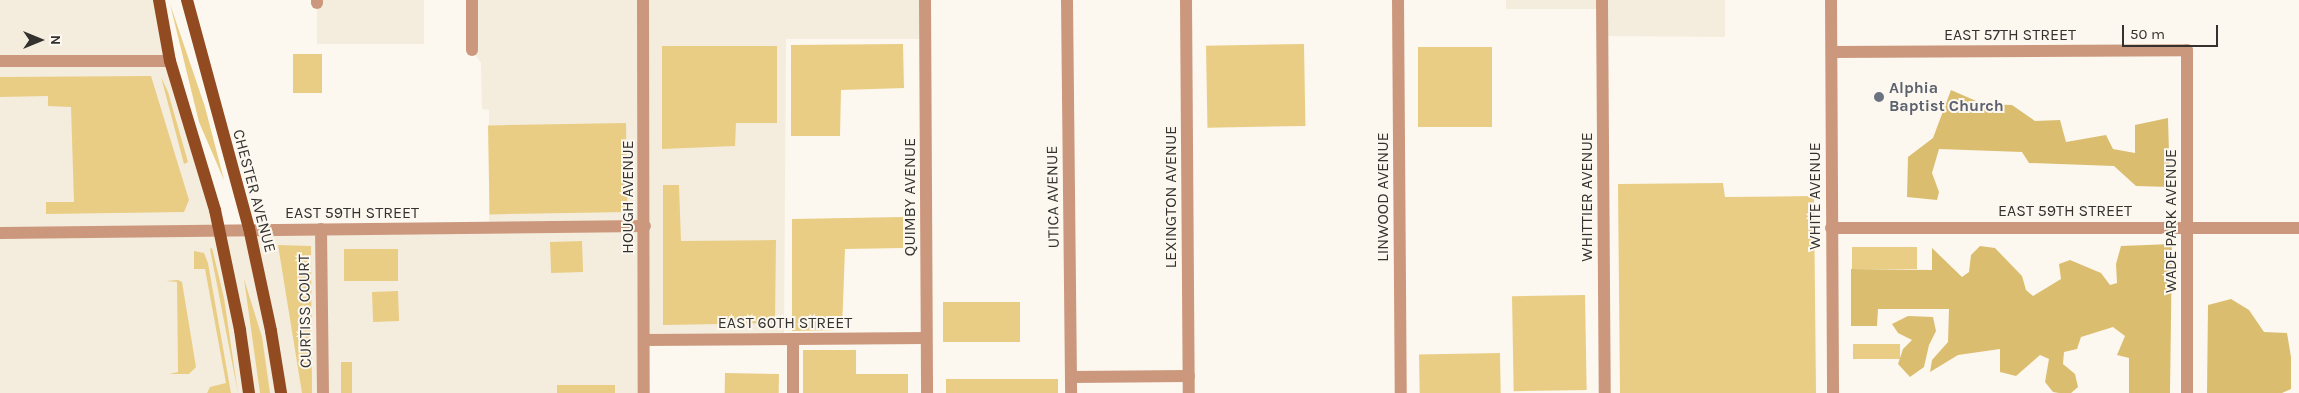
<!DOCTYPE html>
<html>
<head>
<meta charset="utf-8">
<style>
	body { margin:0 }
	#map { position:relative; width:2299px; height:393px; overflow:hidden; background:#fcf8ef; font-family:Karla,sans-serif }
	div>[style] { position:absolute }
	.built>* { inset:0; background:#f4eddd; transform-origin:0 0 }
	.green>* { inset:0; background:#eacd84; transform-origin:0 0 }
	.forest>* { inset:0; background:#dbbd70 }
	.minor>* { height:12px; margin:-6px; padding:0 6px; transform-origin:6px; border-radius:6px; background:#cc987d }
	.major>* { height:12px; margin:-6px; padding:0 6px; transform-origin:6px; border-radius:6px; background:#924b21 }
	.dots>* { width:14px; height:14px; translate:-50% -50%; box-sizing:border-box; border:2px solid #fcf8ef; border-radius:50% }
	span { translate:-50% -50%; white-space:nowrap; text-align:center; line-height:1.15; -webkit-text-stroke:4px #fcf8ef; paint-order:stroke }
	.street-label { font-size:16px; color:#33322f }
	.worship-label { font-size:16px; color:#5b616d; font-weight:700 }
	.left { translate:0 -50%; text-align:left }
	.north { position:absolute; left:15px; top:15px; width:50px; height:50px; -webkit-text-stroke:4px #fcf8ef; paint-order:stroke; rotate:90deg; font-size:14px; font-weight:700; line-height:20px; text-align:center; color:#33322f }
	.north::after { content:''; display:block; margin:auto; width:18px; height:22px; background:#33322f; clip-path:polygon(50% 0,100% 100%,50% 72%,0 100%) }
	.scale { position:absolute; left:2122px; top:25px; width:96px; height:22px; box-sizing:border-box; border:2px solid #33322f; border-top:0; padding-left:6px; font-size:15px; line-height:18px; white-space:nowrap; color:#33322f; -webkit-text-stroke:4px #fcf8ef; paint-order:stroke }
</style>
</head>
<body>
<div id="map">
	<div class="built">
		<div style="clip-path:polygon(0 0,159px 0,218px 228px,489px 229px,489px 110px,482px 109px,481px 63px,472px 50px,472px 0,925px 0,926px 39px,786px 39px,784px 339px,644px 340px,644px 393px,0 393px)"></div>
		<div style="left:317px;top:0;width:107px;height:44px"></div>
		<div style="clip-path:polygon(1506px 0,1725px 0,1725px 37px,1602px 36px,1602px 9px,1506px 9px)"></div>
	</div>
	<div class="green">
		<div style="clip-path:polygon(170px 4px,205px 107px,224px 180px,199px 122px)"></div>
		<div style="clip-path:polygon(903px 44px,904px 88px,841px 90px,840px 136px,791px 136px,791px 45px)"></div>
		<div style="left:1304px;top:44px;width:82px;height:98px;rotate:89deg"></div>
		<div style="clip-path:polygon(662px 46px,777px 46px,777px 123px,736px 123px,735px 146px,662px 149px)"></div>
		<div style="left:1418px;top:47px;width:74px;height:80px"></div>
		<div style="left:322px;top:54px;width:39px;height:29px;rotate:90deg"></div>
		<div style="clip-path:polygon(151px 76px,189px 200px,184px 212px,46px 214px,46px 202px,74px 202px,71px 107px,48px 106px,48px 96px,0 97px,0 77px)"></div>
		<div style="clip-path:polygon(161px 77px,168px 92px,188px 162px,184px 164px)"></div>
		<div style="left:626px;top:123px;width:89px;height:138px;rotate:89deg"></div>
		<div style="clip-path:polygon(1723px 183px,1725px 197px,1814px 196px,1816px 393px,1620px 393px,1618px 184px)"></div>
		<div style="clip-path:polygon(663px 185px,679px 185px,681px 241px,776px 240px,775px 323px,663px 325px)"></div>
		<div style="clip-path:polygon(903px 217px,903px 248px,845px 249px,842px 330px,792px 331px,792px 219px)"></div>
		<div style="left:582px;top:241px;width:31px;height:32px;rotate:88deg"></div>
		<div style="clip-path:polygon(278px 245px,311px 246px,312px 393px,302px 393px)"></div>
		<div style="left:1852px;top:247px;width:65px;height:22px"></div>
		<div style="clip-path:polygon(212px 248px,224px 298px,238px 393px,210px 249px)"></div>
		<div style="left:344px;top:249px;width:54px;height:32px"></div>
		<div style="clip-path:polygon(194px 251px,204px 253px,208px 263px,231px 393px,207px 393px,210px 387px,226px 383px,205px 269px,194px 269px)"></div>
		<div style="clip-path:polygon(244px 279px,262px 337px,270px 393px,260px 393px)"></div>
		<div style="clip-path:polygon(178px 280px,182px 282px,196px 367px,189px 374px,169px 374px,178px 372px,177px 282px,166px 281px)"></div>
		<div style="left:398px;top:291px;width:30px;height:26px;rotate:88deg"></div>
		<div style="left:1585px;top:295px;width:95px;height:73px;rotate:89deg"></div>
		<div style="left:1020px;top:302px;width:40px;height:77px;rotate:90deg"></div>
		<div style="left:1853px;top:344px;width:47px;height:15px"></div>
		<div style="clip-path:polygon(803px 350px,856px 350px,856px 374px,908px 374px,908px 393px,803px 393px)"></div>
		<div style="left:1500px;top:353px;width:40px;height:81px;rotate:89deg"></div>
		<div style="left:341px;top:362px;width:11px;height:31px"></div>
		<div style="left:725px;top:373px;width:54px;height:20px;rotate:1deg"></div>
		<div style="left:1058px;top:379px;width:14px;height:112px;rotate:90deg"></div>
		<div style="left:615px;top:385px;width:8px;height:58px;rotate:90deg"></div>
	</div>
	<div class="forest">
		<div style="clip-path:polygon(1951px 90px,1983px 104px,2012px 105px,2035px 121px,2060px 120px,2066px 142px,2106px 135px,2113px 149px,2135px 153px,2135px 125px,2168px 118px,2170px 187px,2136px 186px,2114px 166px,2029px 163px,2022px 152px,1939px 149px,1932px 173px,1939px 192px,1937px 200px,1907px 197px,1908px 157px,1933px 138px)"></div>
		<div style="clip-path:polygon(2172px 244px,2170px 393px,2129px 393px,2129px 358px,2117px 355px,2125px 336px,2113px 327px,2081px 337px,2077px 349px,2064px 352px,2063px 364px,2075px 374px,2078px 387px,2071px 393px,2059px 393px,2053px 392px,2045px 382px,2049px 359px,2040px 355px,2016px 376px,2000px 372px,2000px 349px,1958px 355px,1930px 372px,1932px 360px,1948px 342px,1949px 309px,1878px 309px,1877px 326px,1851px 326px,1851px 269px,1932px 270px,1932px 248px,1962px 277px,1969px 272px,1971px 255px,1980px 246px,1995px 248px,2022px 276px,2026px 290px,2033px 296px,2061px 279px,2059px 264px,2070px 260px,2101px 273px,2110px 285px,2117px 283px,2116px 264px,2121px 246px)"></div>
		<div style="clip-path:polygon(2231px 299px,2249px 310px,2264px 332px,2287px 333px,2291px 357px,2291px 389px,2282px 393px,2207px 393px,2208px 305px)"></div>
		<div style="clip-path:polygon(1908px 316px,1933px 317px,1936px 331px,1929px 345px,1924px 367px,1910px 377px,1898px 364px,1903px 349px,1912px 340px,1898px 333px,1892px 324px)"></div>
	</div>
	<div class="minor">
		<div style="left:317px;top:0;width:3px;rotate:90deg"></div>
		<div style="left:643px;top:0;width:393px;rotate:89.9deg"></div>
		<div style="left:925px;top:0;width:393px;rotate:89.7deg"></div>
		<div style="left:1067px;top:0;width:393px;rotate:89.4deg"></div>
		<div style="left:1186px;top:0;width:393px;rotate:89.6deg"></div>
		<div style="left:1398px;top:0;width:393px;rotate:89.6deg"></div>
		<div style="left:1602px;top:0;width:393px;rotate:89.6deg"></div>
		<div style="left:1831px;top:0;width:393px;rotate:89.7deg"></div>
		<div style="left:472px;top:50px;width:50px;rotate:-90deg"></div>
		<div style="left:1832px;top:52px;width:355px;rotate:-0.3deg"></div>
		<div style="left:2187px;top:50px;width:343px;rotate:90deg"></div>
		<div style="left:0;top:61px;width:170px"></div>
		<div style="left:1831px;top:228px;width:468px"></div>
		<div style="left:321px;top:229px;width:164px;rotate:89.3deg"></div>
		<div style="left:0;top:233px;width:645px;rotate:-0.62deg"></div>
		<div style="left:644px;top:340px;width:282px;rotate:-0.4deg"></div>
		<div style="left:1071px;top:377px;width:118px;rotate:-0.5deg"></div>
		<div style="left:793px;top:393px;width:54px;rotate:-90deg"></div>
	</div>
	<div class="major">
		<div style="left:159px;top:0;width:62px;rotate:79.8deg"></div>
		<div style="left:170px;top:61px;width:156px;rotate:73.2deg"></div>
		<div style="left:215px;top:210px;width:123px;rotate:78.2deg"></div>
		<div style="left:240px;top:330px;width:64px;rotate:81.9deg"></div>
		<div style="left:187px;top:0;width:236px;rotate:74.8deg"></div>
		<div style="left:249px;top:228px;width:105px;rotate:77.9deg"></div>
		<div style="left:271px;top:331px;width:63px;rotate:80.8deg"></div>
	</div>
	<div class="dots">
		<div style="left:1879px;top:97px;background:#6b7280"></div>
	</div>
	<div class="street-label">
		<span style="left:2010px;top:35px">EAST 57TH STREET</span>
		<span style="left:254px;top:191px;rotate:75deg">CHESTER AVENUE</span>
		<span style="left:1815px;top:196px;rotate:-90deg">WHITE AVENUE</span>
		<span style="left:628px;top:197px;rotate:-90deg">HOUGH AVENUE</span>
		<span style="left:910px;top:197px;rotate:-90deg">QUIMBY AVENUE</span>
		<span style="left:1053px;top:197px;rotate:-91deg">UTICA AVENUE</span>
		<span style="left:1171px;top:197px;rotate:-90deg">LEXINGTON AVENUE</span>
		<span style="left:1383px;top:197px;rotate:-90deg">LINWOOD AVENUE</span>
		<span style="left:1587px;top:197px;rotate:-90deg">WHITTIER AVENUE</span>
		<span style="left:2065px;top:211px">EAST 59TH STREET</span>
		<span style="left:352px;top:213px">EAST 59TH STREET</span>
		<span style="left:2171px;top:221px;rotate:-90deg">WADE PARK AVENUE</span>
		<span style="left:305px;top:311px;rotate:-91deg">CURTISS COURT</span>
		<span style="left:785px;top:323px">EAST 60TH STREET</span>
	</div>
	<div class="worship-label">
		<span class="left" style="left:1889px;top:97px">Alphia<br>Baptist Church</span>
	</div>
	<div class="north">N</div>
	<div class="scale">50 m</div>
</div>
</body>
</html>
